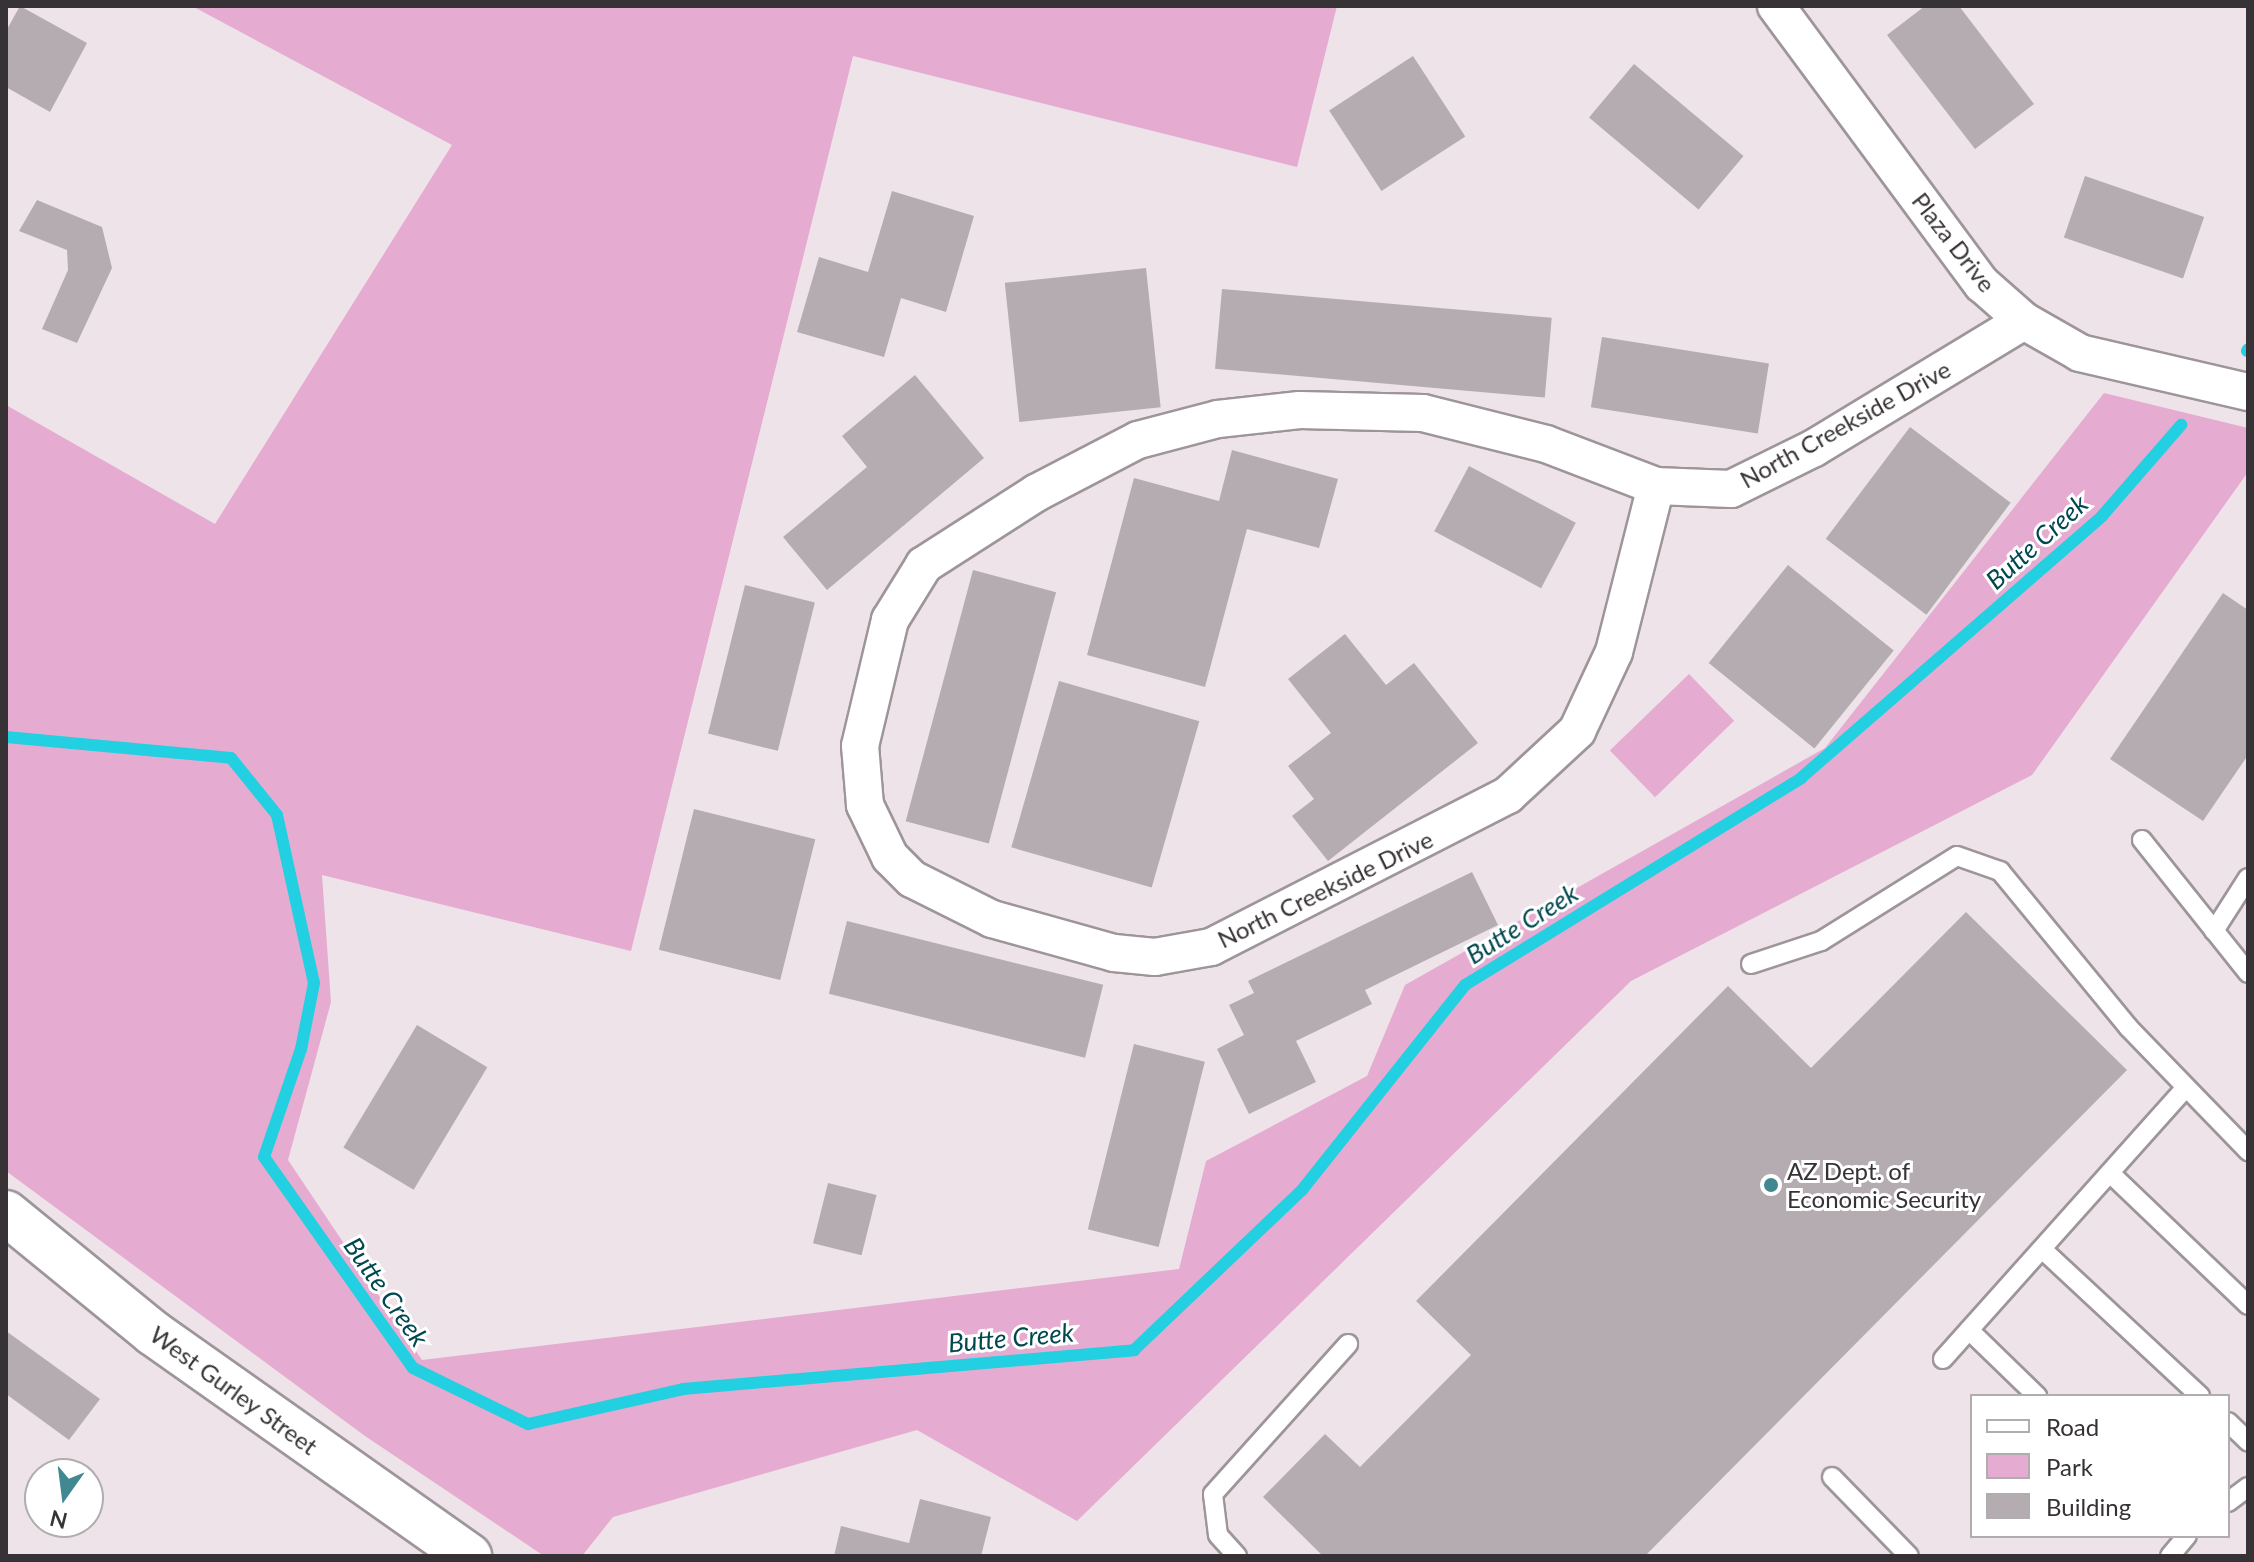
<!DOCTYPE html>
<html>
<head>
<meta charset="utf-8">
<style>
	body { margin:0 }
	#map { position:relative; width:2254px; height:1562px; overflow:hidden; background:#ede3e9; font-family:Lato,sans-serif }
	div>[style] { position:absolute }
	.green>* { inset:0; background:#e6abd0; transform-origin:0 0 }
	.stream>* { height:12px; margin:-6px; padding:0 6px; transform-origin:6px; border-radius:6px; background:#22d0e2 }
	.building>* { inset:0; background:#b5acb1; transform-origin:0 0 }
	.roads { filter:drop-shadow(2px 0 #9e959b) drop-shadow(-2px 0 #9e959b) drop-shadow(0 2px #9e959b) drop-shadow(0 -2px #9e959b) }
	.service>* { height:18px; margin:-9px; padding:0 9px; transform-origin:9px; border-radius:9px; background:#fff }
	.minor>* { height:36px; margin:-18px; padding:0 18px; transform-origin:18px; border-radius:18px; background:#fff }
	.secondary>* { height:44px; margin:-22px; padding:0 22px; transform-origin:22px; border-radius:22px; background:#fff }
	.dots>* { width:22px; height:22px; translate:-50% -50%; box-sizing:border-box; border:4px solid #fff; border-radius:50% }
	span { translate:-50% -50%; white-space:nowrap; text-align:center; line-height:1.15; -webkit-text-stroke:6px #fff; paint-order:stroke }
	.street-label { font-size:24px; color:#363235 }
	.poi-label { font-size:24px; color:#363235 }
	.left { translate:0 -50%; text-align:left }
	.water-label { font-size:26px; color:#00484f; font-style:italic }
	.frame { position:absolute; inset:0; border:8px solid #363235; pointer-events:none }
	.legend { position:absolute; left:1970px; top:1394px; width:260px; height:144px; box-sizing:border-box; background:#fff; border:2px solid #afadae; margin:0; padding:10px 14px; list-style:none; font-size:24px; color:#363235 }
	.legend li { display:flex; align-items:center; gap:16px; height:40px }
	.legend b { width:40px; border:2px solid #afadae }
	.north { position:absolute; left:24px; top:1458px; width:80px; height:80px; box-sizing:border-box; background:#fff; border:2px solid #afadae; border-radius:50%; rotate:194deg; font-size:22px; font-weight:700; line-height:32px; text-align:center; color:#363235 }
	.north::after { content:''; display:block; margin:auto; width:28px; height:36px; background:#428891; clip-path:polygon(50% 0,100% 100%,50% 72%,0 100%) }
</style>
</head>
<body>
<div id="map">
	<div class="green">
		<div style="clip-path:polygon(192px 6px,1337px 6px,1297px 167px,853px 56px,631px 951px,322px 875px,331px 1002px,288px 1160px,422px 1360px,1179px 1269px,1206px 1161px,1367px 1076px,1405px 985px,1825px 748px,2104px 393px,2248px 428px,2248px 472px,2032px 775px,1631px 981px,1077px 1521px,917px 1430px,613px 1517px,582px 1556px,544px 1556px,365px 1436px,6px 1171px,6px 405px,215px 524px,452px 145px)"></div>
		<div style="left:1689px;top:674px;width:65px;height:110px;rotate:46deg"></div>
	</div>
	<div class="stream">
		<div style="left:2247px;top:351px;width:2px;rotate:-63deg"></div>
		<div style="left:6px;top:737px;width:226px;rotate:5.3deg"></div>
		<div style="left:231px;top:758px;width:73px;rotate:51.1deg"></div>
		<div style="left:277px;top:815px;width:172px;rotate:77.6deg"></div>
		<div style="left:314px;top:983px;width:67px;rotate:101.1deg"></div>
		<div style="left:301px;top:1049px;width:114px;rotate:108.9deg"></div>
		<div style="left:264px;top:1157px;width:258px;rotate:54.8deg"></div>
		<div style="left:413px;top:1368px;width:128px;rotate:26deg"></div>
		<div style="left:528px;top:1424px;width:159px;rotate:-12.7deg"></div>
		<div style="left:683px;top:1389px;width:453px;rotate:-4.9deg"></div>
		<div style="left:1134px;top:1350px;width:232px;rotate:-43.6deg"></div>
		<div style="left:1302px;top:1190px;width:262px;rotate:-51.5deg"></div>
		<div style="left:1465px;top:985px;width:395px;rotate:-31.6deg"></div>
		<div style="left:1801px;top:778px;width:399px;rotate:-41deg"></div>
		<div style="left:2102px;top:516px;width:121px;rotate:-49deg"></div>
	</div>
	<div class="building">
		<div style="clip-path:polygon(20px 6px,87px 43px,50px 112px,6px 87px,6px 31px)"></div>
		<div style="clip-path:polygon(1925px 6px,1959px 6px,2034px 104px,1975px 149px,1887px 35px)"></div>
		<div style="left:1413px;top:56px;width:96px;height:100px;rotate:57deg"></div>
		<div style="left:1634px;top:64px;width:143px;height:70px;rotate:40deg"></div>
		<div style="left:2085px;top:176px;width:126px;height:65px;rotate:19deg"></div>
		<div style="clip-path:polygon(892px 191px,974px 216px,946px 312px,901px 298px,884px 357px,797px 332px,819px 257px,868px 272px)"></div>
		<div style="clip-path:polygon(37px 200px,102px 227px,112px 268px,77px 343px,42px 329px,68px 270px,67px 250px,19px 231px)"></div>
		<div style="left:1146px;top:268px;width:140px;height:142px;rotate:84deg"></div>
		<div style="left:1222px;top:289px;width:331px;height:80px;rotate:5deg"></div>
		<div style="left:1602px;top:337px;width:169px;height:71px;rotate:9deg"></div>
		<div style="clip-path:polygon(915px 375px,984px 458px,827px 590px,783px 537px,867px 467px,842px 436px)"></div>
		<div style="left:1910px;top:427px;width:126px;height:140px;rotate:37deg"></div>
		<div style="clip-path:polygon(1232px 450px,1338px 479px,1319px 548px,1247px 529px,1205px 687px,1087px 655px,1134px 478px,1219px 501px)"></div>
		<div style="left:1469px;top:466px;width:121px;height:74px;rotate:28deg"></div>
		<div style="left:1788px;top:565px;width:136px;height:126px;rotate:39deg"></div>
		<div style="left:973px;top:570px;width:86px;height:260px;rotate:15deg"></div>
		<div style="left:745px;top:585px;width:72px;height:153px;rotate:14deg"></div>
		<div style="clip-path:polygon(2223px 593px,2248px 610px,2248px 755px,2203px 821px,2110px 759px)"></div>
		<div style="clip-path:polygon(1345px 634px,1386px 685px,1414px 663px,1478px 743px,1328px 861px,1292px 816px,1314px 799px,1288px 766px,1331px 733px,1288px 679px)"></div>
		<div style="left:1059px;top:681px;width:146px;height:173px;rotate:16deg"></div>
		<div style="left:694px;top:809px;width:125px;height:145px;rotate:14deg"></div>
		<div style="clip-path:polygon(1472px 872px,1498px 925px,1365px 990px,1372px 1004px,1296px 1041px,1316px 1082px,1249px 1114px,1217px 1049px,1244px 1035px,1229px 1005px,1254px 993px,1248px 981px)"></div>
		<div style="clip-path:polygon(1966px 912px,2127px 1070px,1645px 1556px,1323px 1556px,1263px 1497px,1325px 1434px,1360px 1467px,1471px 1355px,1416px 1301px,1728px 986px,1811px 1068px)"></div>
		<div style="left:847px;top:921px;width:264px;height:75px;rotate:14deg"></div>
		<div style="left:417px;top:1025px;width:82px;height:143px;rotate:31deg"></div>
		<div style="left:1134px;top:1044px;width:73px;height:191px;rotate:14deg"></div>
		<div style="left:828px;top:1183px;width:50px;height:62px;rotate:14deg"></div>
		<div style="clip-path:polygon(6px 1331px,100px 1399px,69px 1440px,6px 1394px)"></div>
		<div style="clip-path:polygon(920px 1499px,991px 1517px,981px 1556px,834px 1556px,841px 1526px,909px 1543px)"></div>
	</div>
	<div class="roads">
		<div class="service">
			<div style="left:2142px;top:840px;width:170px;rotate:51.4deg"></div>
			<div style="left:2214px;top:931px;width:63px;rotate:-57.3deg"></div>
			<div style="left:1751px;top:964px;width:74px;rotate:-18.2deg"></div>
			<div style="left:1821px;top:941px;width:160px;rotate:-32deg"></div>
			<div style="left:1957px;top:856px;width:46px;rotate:19.2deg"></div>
			<div style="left:2000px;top:871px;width:202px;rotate:50.6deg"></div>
			<div style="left:2128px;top:1027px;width:173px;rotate:45.9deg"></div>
			<div style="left:2110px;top:1173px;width:191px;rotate:43.7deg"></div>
			<div style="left:2042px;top:1249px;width:216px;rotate:42.9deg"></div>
			<div style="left:1969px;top:1330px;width:95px;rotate:44.1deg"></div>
			<div style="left:1943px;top:1359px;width:362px;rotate:-48.2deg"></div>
			<div style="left:2228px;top:1422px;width:28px;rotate:44deg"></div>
			<div style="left:1832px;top:1477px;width:110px;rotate:45.7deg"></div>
			<div style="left:2228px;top:1502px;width:25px;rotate:-37deg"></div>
			<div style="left:1237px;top:1556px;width:28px;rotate:-132deg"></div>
			<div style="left:1218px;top:1535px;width:41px;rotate:-97deg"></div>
			<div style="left:1213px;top:1494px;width:202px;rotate:-48deg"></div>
			<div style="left:2170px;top:1556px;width:26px;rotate:-50deg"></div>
		</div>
		<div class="minor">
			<div style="left:1776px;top:6px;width:346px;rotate:53.5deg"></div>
			<div style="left:1982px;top:284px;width:56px;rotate:41.4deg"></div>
			<div style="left:2024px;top:321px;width:64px;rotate:29.7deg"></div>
			<div style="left:2080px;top:353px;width:172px;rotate:13.1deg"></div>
			<div style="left:1300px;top:410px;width:123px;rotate:1.4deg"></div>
			<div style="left:1423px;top:413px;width:127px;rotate:14.1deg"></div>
			<div style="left:1546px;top:444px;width:118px;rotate:20.9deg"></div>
			<div style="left:1656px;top:486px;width:171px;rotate:104.2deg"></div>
			<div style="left:1614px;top:652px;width:87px;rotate:115.1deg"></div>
			<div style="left:1577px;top:731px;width:94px;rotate:137.2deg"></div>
			<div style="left:1508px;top:795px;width:334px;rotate:152.9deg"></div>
			<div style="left:1211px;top:947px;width:57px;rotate:169.9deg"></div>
			<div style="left:1155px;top:957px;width:41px;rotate:-174.4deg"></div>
			<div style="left:1114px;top:953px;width:127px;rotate:-164.4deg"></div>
			<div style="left:992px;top:919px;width:89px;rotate:-153.4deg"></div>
			<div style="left:912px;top:879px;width:31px;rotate:-135deg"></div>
			<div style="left:890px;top:857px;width:58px;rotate:-115.7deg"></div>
			<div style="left:865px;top:805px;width:59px;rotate:-94.8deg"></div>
			<div style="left:860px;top:746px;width:130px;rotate:-76.6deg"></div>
			<div style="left:890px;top:620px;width:65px;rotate:-58.3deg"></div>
			<div style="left:924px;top:565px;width:133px;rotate:-32.7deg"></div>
			<div style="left:1036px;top:493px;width:115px;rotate:-27.5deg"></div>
			<div style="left:1138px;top:440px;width:83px;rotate:-14.7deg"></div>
			<div style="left:1218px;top:419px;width:82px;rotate:-6.3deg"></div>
			<div style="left:1656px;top:486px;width:75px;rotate:2.3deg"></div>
			<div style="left:1731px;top:489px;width:93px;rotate:-26.3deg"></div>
			<div style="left:1814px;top:448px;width:245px;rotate:-31.2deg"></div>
		</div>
		<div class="secondary">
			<div style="left:6px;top:1213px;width:190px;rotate:39.2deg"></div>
			<div style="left:153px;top:1333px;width:387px;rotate:35.2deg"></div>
		</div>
	</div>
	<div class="dots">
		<div style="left:1771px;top:1185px;background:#428891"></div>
	</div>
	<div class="street-label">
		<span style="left:1954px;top:242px;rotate:52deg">Plaza Drive</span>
		<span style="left:1845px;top:424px;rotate:-29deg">North Creekside Drive</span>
		<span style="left:1325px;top:889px;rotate:-26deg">North Creekside Drive</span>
		<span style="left:234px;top:1390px;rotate:36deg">West Gurley Street</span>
	</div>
	<div class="poi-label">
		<span class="left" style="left:1787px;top:1185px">AZ Dept. of<br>Economic Security</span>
	</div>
	<div class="water-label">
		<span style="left:2037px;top:542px;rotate:-42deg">Butte Creek</span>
		<span style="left:1522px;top:924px;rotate:-32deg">Butte Creek</span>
		<span style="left:386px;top:1292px;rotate:55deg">Butte Creek</span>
		<span style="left:1011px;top:1338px;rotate:-5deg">Butte Creek</span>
	</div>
	<div class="frame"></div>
	<ul class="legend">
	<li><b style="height:10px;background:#fff"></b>Road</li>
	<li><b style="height:22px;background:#e6abd0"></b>Park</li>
	<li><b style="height:22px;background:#b5acb1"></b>Building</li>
	</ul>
	<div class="north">N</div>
</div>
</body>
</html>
